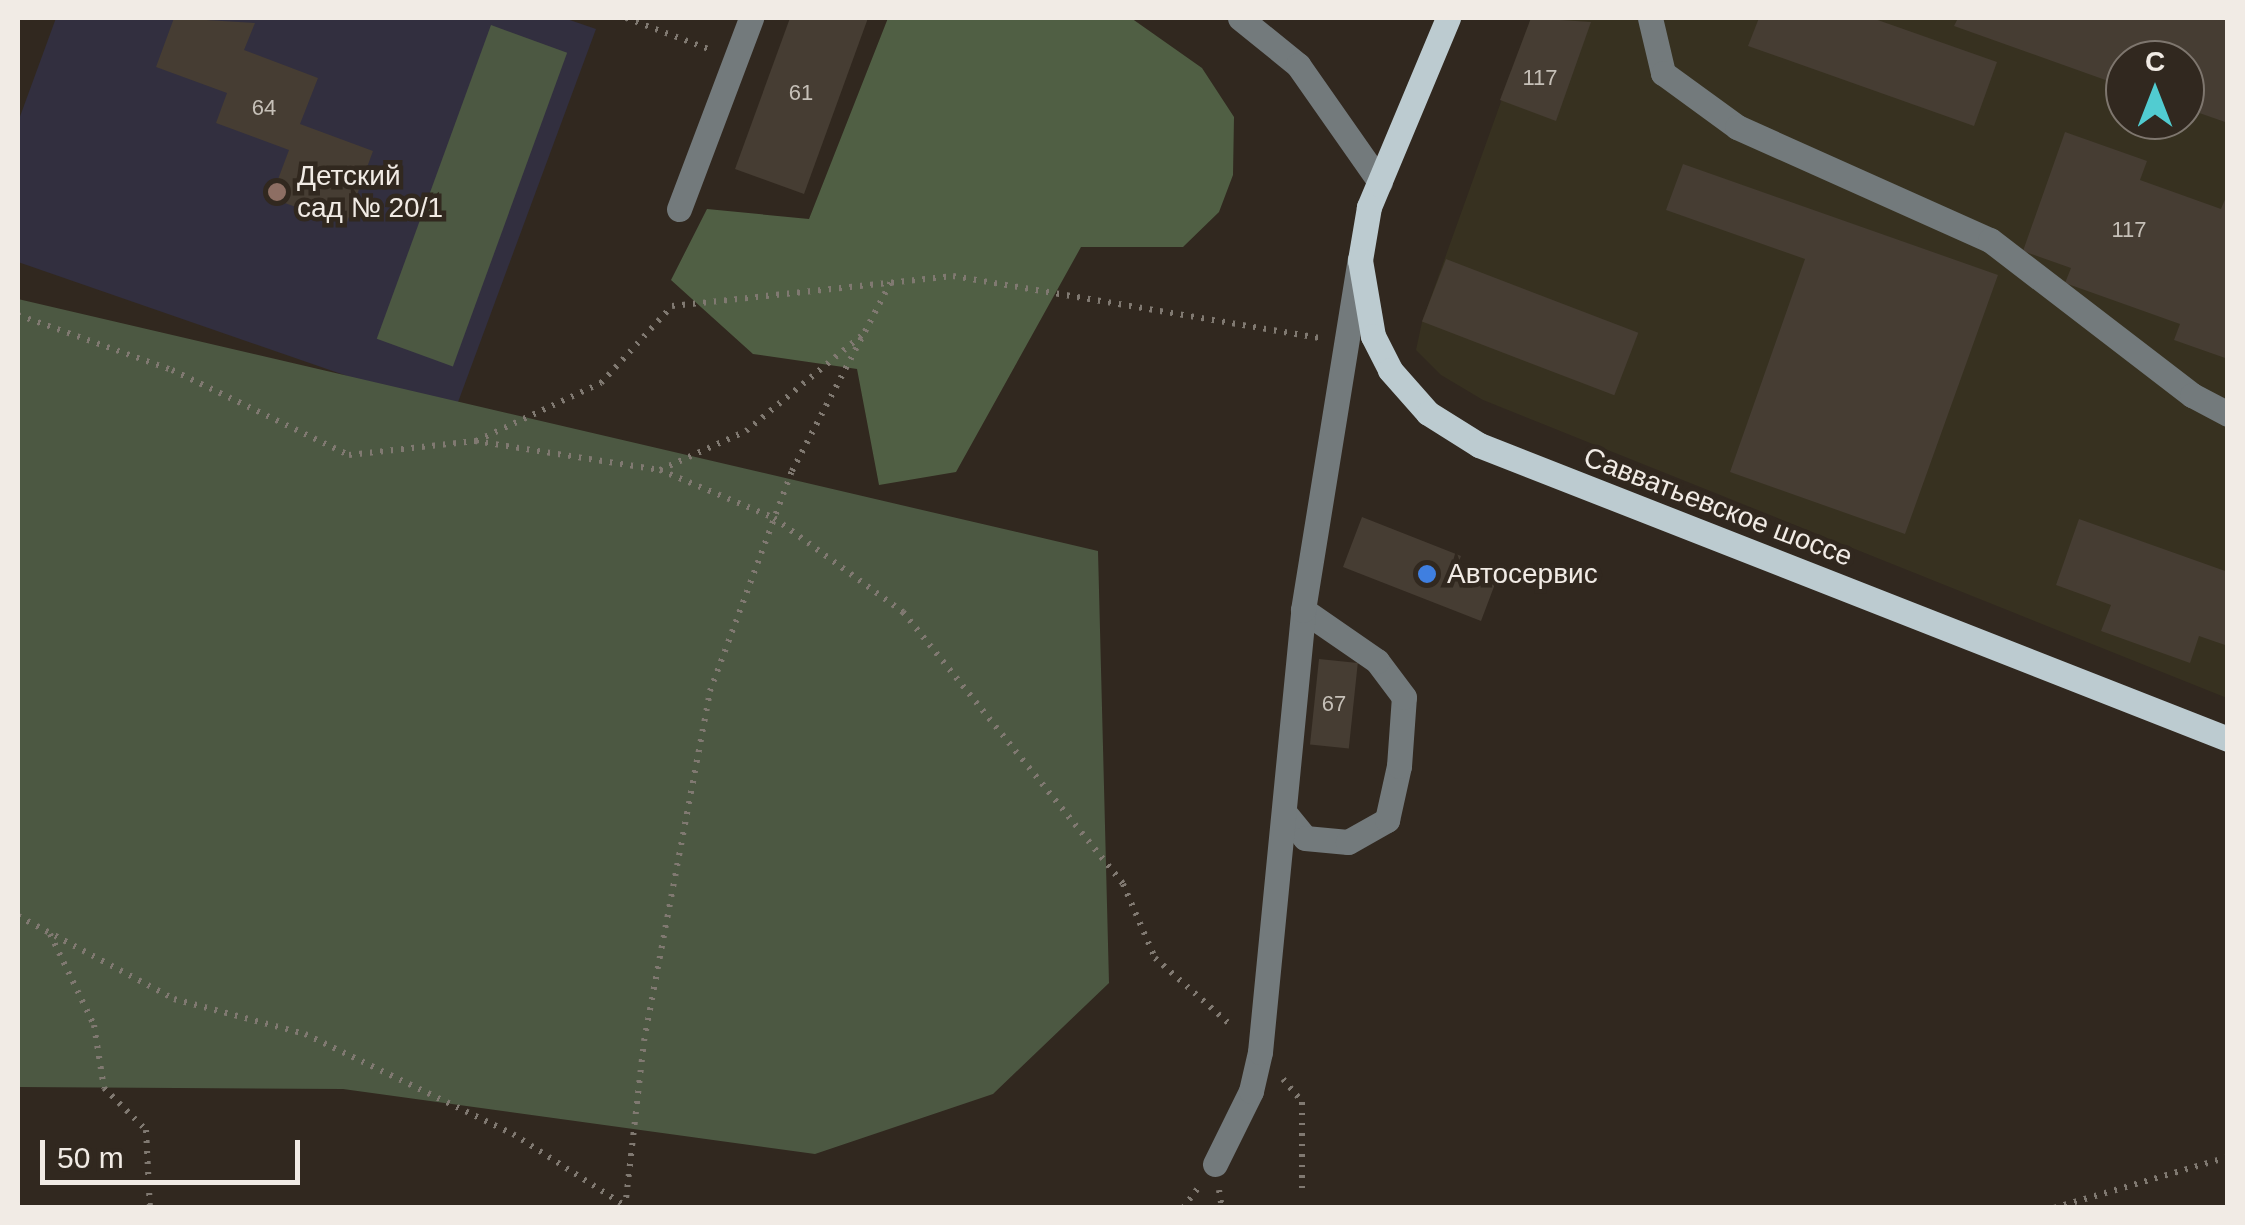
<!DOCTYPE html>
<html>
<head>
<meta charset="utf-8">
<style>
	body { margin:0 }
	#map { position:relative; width:2245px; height:1225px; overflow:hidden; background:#31281f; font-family:Arial,sans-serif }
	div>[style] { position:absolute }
	.industrial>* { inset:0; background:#373120 }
	.education>* { inset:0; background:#322f3f }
	.green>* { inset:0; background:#4c5842; transform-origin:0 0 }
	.forest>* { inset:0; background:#505f44 }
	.building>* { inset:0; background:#463d33; transform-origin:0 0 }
	.path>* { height:6px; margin-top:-3px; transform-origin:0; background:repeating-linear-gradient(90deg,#807971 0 2.5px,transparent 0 10.5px) }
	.minor>* { height:25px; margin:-12.5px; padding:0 12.5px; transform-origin:12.5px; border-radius:12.5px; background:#737a7c }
	.major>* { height:25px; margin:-12.5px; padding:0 12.5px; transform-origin:12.5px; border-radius:12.5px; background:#bccbd0 }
	.dots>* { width:28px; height:28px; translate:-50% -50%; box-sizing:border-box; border:5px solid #31281f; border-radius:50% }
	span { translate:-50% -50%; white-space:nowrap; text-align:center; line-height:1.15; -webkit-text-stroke:9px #31281f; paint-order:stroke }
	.number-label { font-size:22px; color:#c6c0b8 }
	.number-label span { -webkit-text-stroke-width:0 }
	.poi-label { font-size:28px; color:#f1ebe5 }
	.left { translate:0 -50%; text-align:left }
	.street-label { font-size:28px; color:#f1ebe5 }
	.frame { position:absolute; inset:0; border:20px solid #f1ebe5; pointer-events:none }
	.north { position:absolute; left:2105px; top:40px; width:100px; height:100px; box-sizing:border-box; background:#31281f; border:2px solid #7e766e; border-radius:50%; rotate:0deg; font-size:28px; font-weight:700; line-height:40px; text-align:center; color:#f1ebe5 }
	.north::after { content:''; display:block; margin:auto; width:35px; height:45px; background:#51ccd1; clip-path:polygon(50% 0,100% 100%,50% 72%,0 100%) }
	.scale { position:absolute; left:40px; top:1140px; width:260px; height:45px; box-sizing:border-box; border:5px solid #f1ebe5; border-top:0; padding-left:12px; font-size:30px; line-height:35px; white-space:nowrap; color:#f1ebe5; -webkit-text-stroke:8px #31281f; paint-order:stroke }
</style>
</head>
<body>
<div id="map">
	<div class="industrial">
		<div style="clip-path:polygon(evenodd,1531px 18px,2227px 18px,2227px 698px,1483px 400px,1441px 375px,1416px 350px,1422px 322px,1531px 18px,2125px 60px,2185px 60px,2185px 120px,2125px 120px,2125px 60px)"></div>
	</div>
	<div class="education">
		<div style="clip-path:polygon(56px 18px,564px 18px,596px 29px,454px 413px,18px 262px,18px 122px)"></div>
	</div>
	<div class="green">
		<div style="left:491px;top:25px;width:81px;height:334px;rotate:20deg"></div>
		<div style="clip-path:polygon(18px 299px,1098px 551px,1109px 983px,993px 1094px,815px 1154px,343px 1089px,18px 1087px)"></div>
	</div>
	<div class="forest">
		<div style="clip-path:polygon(888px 18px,1131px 18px,1202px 68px,1234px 117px,1233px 175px,1219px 212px,1183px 247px,1081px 247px,956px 472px,879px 485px,857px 369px,753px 354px,671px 280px,707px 209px,809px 219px)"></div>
	</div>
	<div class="building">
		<div style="clip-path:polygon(174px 18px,255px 23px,244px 50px,318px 78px,300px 124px,373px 151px,346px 225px,271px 198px,289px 150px,216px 123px,227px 93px,156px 67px)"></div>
		<div style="clip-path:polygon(790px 18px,868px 18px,804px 194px,735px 169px)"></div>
		<div style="clip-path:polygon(1531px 18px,1591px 22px,1556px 121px,1500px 100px)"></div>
		<div style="clip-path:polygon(1759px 18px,1872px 18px,1997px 62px,1974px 126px,1748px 46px)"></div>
		<div style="clip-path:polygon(1958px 18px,2228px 18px,2228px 123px,2185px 108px,2185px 60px,2125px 60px,2125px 87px,1954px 26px)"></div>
		<div style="clip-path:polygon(2065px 132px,2147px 161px,2140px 180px,2221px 209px,2228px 192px,2228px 359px,2174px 340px,2180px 324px,2065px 283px,2071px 268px,2023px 251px)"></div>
		<div style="clip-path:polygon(1683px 164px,1998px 275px,1905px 534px,1730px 472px,1805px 259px,1666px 210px)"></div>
		<div style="left:1446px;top:259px;width:206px;height:67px;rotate:21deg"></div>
		<div style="clip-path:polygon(1362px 517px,1461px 556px,1456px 569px,1495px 584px,1481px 621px,1343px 567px)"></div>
		<div style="clip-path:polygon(2079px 519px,2228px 572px,2228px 646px,2199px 636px,2190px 663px,2101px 631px,2111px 605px,2056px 585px)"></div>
		<div style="left:1319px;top:659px;width:39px;height:86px;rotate:6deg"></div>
	</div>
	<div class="path">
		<div style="left:626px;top:18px;width:91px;rotate:20.6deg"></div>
		<div style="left:18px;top:315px;width:164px;rotate:19.7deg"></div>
		<div style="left:172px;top:370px;width:196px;rotate:25.7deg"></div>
		<div style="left:349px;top:455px;width:127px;rotate:-6.3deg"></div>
		<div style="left:475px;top:441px;width:187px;rotate:8.9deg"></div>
		<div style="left:660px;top:470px;width:94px;rotate:-24.4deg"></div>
		<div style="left:746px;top:431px;width:151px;rotate:-39.6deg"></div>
		<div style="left:476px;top:441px;width:138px;rotate:-24.9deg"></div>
		<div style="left:601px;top:383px;width:105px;rotate:-47.3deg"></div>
		<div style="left:672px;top:306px;width:283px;rotate:-6.1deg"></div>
		<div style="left:953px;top:276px;width:372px;rotate:9.6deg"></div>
		<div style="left:660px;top:470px;width:124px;rotate:22.8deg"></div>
		<div style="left:774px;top:518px;width:160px;rotate:36.1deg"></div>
		<div style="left:903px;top:612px;width:350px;rotate:51deg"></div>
		<div style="left:1123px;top:884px;width:81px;rotate:66.6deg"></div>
		<div style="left:1155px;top:958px;width:104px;rotate:41.5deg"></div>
		<div style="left:18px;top:916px;width:177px;rotate:28deg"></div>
		<div style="left:174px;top:999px;width:136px;rotate:15deg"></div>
		<div style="left:305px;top:1034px;width:231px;rotate:25.7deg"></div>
		<div style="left:513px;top:1134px;width:135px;rotate:32.6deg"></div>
		<div style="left:50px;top:934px;width:101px;rotate:64.2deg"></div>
		<div style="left:94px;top:1025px;width:64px;rotate:81deg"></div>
		<div style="left:104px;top:1088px;width:59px;rotate:45deg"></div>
		<div style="left:146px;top:1130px;width:78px;rotate:87.1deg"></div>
		<div style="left:1283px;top:1079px;width:30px;rotate:50deg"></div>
		<div style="left:1302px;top:1102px;width:93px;rotate:90deg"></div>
		<div style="left:1219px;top:1190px;width:18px;rotate:81deg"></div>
		<div style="left:625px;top:1208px;width:168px;rotate:-83.5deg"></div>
		<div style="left:644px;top:1041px;width:356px;rotate:-79.3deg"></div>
		<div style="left:710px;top:691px;width:235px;rotate:-69.6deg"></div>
		<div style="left:792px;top:471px;width:213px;rotate:-62.4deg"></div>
		<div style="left:1183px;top:1208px;width:30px;rotate:-53deg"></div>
		<div style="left:2054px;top:1208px;width:181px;rotate:-16.3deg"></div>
	</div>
	<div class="minor">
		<div style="left:1240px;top:18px;width:75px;rotate:39deg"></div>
		<div style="left:1298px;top:65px;width:143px;rotate:55deg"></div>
		<div style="left:1650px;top:18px;width:57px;rotate:76.7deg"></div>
		<div style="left:1663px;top:73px;width:92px;rotate:36.1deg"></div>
		<div style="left:1737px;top:127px;width:277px;rotate:24.1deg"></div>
		<div style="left:1990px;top:240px;width:255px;rotate:37.5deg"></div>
		<div style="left:2192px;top:395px;width:41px;rotate:27.8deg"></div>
		<div style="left:679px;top:209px;width:204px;rotate:-69.3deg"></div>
		<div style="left:1284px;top:812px;width:33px;rotate:51deg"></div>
		<div style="left:1305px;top:838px;width:43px;rotate:5.3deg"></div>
		<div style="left:1348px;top:842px;width:45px;rotate:-29.4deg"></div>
		<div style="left:1387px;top:820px;width:55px;rotate:-77.5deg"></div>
		<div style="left:1399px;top:766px;width:69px;rotate:-85.9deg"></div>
		<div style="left:1404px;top:697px;width:45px;rotate:-126.9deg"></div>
		<div style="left:1377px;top:661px;width:90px;rotate:-145.4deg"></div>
		<div style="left:1215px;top:1164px;width:81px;rotate:-63.7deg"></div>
		<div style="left:1251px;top:1091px;width:40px;rotate:-77deg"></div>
		<div style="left:1260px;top:1052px;width:444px;rotate:-84.4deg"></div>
		<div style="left:1303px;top:610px;width:355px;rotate:-80.8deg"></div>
	</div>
	<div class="major">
		<div style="left:1448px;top:18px;width:205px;rotate:112.7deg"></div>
		<div style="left:1369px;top:207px;width:54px;rotate:99.6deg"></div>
		<div style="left:1360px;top:260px;width:77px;rotate:80.3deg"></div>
		<div style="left:1373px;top:336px;width:38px;rotate:63deg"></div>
		<div style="left:1390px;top:370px;width:57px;rotate:48.5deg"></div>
		<div style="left:1428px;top:413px;width:60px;rotate:32.1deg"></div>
		<div style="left:1479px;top:445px;width:805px;rotate:21.43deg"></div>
	</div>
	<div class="dots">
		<div style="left:277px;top:192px;background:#8d6e63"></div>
		<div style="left:1427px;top:574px;background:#3f7fe0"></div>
	</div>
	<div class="number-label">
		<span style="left:1540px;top:78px">117</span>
		<span style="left:801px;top:93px">61</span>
		<span style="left:264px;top:108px">64</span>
		<span style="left:2129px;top:230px">117</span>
		<span style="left:1334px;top:704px">67</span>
	</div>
	<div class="poi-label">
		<span class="left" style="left:297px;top:192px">Детский<br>сад № 20/1</span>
		<span class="left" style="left:1447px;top:574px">Автосервис</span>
	</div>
	<div class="street-label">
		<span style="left:1718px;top:507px;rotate:21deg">Савватьевское шоссе</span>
	</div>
	<div class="frame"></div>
	<div class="north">С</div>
	<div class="scale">50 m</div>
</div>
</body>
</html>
